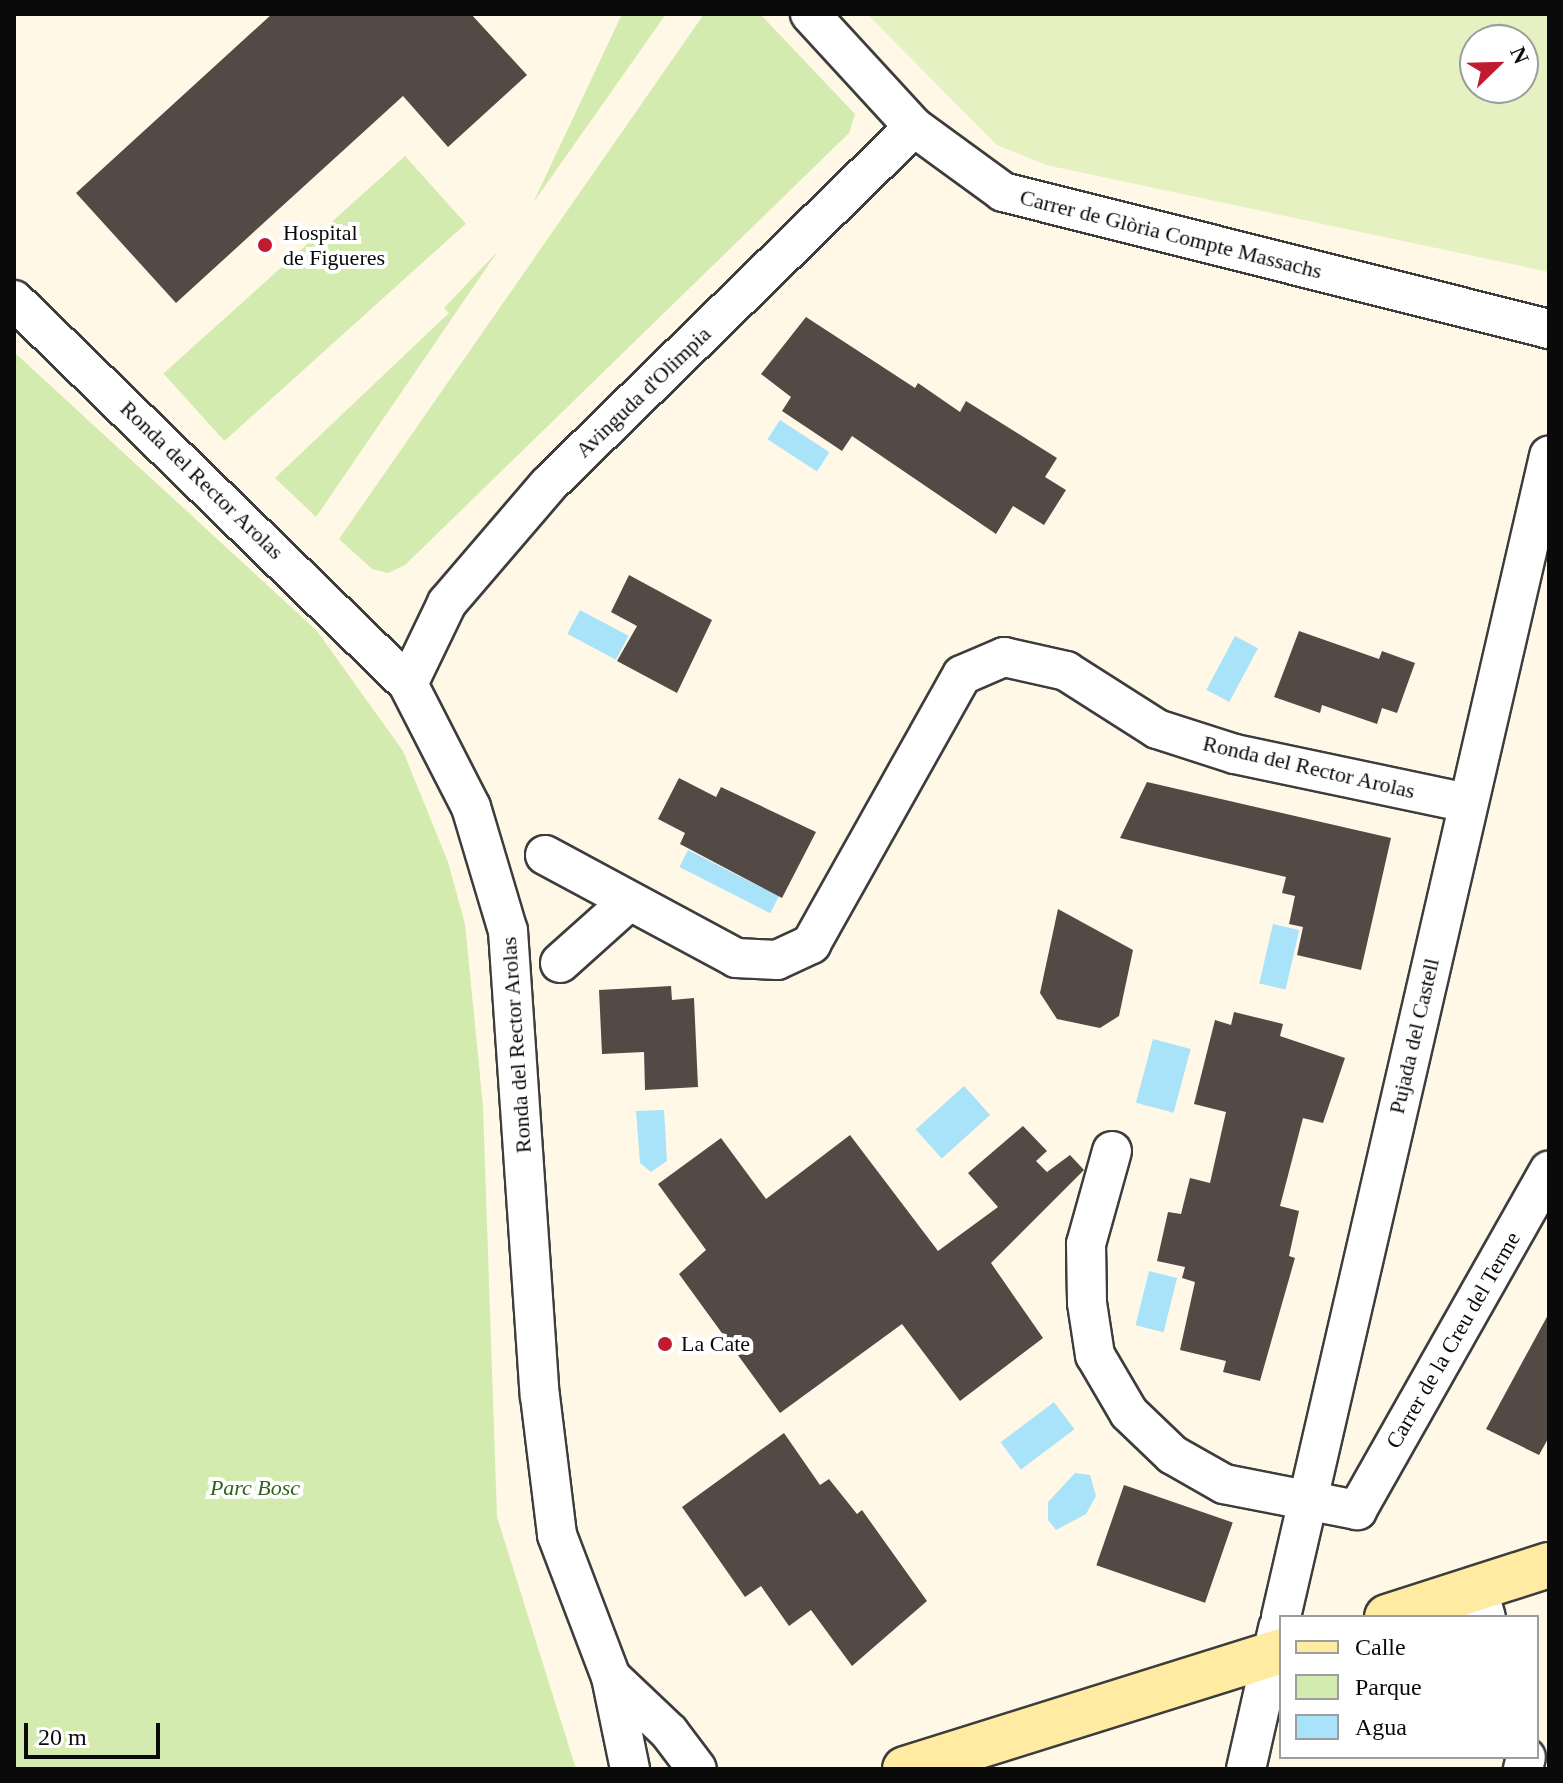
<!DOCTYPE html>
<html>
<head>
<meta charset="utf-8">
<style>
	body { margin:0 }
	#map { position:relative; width:1563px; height:1783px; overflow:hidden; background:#fff8e7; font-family:Georgia,serif }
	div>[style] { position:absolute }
	.green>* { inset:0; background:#d3ebaf; transform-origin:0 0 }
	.pitch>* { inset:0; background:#e5f1c1 }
	.water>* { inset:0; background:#a8e3fa; transform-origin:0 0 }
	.building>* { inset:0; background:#534a46; transform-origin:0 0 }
	.roads { filter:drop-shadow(2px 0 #3d3d3d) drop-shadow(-2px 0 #3d3d3d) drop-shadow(0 2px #3d3d3d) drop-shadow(0 -2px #3d3d3d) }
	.street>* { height:38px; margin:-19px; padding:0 19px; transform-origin:19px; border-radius:19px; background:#fff }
	.secondary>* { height:44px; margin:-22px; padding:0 22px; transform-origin:22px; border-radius:22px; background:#ffeca2 }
	.dots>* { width:22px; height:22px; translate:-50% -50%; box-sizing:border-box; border:4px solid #fff; border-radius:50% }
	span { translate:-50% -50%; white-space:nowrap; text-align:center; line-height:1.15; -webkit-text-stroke:8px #fff; paint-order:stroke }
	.poi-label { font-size:22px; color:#0a0a0a }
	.left { translate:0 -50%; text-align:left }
	.street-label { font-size:22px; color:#0a0a0a }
	.park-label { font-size:22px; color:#2e6418; font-style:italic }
	.frame { position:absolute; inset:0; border:16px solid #0a0a0a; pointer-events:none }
	.legend { position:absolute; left:1279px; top:1615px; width:260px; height:144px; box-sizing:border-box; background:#fff; border:2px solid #9d9d9d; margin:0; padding:10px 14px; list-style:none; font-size:24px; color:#0a0a0a }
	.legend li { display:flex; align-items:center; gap:16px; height:40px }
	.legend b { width:40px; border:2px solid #9d9d9d }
	.north { position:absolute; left:1459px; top:24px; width:80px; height:80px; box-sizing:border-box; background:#fff; border:2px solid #9d9d9d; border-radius:50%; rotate:67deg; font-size:22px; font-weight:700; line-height:32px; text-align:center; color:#0a0a0a }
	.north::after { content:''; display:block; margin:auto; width:28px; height:36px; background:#c11b32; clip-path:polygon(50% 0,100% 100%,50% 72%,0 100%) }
	.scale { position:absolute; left:24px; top:1723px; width:136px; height:36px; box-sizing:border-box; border:4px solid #0a0a0a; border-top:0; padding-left:10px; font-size:24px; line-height:28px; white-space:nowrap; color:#0a0a0a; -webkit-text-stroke:6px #fff; paint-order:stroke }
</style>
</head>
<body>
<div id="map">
	<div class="green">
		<div style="clip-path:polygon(622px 14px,666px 14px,533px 203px)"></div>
		<div style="clip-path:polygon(704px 14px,760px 14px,855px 114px,849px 133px,405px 565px,388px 573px,372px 569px,339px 539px)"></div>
		<div style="left:405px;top:156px;width:91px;height:325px;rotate:48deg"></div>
		<div style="clip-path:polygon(498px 251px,316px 517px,275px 478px,449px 313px,444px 308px)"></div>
		<div style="clip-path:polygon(14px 352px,317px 631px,403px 751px,448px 862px,465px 924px,483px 1106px,497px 1517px,576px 1769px,14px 1769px)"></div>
	</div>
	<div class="pitch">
		<div style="clip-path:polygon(evenodd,867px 14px,1549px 14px,1549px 272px,1046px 165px,997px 145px,867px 14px,1475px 40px,1523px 40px,1523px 88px,1475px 88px,1475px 40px)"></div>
	</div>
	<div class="water">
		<div style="left:780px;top:420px;width:59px;height:23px;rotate:33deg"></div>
		<div style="left:580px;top:610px;width:55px;height:27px;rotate:28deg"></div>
		<div style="left:1235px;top:636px;width:26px;height:61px;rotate:28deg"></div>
		<div style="left:688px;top:850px;width:102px;height:19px;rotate:27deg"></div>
		<div style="left:1273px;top:924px;width:27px;height:61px;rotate:13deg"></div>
		<div style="left:1153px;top:1039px;width:39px;height:66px;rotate:15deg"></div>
		<div style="left:964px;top:1086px;width:39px;height:65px;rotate:48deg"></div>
		<div style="clip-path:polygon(664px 1110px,667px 1161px,651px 1172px,640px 1163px,636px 1111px)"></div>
		<div style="left:1149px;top:1271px;width:29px;height:56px;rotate:14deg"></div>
		<div style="left:1054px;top:1402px;width:34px;height:67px;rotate:53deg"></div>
		<div style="clip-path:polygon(1075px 1473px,1090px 1475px,1096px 1496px,1086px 1514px,1056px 1530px,1048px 1520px,1048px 1502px)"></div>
	</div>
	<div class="building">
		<div style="clip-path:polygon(272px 14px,471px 14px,527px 75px,448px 147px,403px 96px,176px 303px,76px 193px)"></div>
		<div style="clip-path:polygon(806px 317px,915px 388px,918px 383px,960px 412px,966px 401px,1057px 458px,1045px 477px,1066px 490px,1044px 525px,1013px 506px,996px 534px,852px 436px,842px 451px,782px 411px,791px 397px,761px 374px)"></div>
		<div style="clip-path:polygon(629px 575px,712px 620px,677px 693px,617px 661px,637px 626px,611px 612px)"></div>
		<div style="clip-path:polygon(1299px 631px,1379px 659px,1382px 651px,1415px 663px,1397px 713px,1382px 708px,1377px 724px,1322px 705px,1320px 713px,1274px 697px)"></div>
		<div style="clip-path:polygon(679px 778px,716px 797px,721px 787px,816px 832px,782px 898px,680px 844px,685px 833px,658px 819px)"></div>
		<div style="clip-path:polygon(1147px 782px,1391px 838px,1361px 970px,1297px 955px,1303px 927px,1289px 924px,1295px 896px,1282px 893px,1286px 877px,1120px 838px)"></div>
		<div style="clip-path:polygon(1058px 909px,1133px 950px,1119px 1016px,1100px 1028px,1057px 1019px,1040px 993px)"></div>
		<div style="clip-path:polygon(671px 986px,672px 1000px,694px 998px,698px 1087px,645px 1090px,644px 1052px,602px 1054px,599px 990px)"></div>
		<div style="clip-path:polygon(1234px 1012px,1283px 1024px,1280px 1036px,1345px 1058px,1323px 1123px,1303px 1118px,1280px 1206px,1299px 1211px,1289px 1256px,1295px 1258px,1260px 1381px,1223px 1372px,1226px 1361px,1180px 1350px,1195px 1282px,1182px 1278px,1185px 1267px,1157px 1261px,1168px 1212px,1181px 1214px,1190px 1178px,1210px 1183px,1226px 1112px,1194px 1104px,1215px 1020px,1231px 1025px)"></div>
		<div style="clip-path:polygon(1023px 1126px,1047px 1151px,1036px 1161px,1047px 1172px,1070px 1155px,1084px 1170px,991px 1263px,1043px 1338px,960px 1401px,902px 1324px,780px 1413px,679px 1274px,706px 1250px,658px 1184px,721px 1138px,766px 1199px,850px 1135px,938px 1251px,998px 1207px,968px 1173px)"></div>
		<div style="clip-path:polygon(1549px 1313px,1549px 1437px,1539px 1455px,1486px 1429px)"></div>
		<div style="clip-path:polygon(784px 1433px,820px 1485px,829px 1479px,857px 1514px,862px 1510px,927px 1601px,852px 1666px,811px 1610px,789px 1626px,761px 1586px,745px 1597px,682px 1507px)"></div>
		<div style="left:1124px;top:1485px;width:115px;height:85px;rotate:19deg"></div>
	</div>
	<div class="roads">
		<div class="street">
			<div style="left:810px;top:14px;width:154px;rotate:47.4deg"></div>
			<div style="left:914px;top:127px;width:110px;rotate:36.1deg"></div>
			<div style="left:1003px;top:192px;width:563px;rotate:14.09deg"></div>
			<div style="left:14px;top:300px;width:550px;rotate:44.26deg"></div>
			<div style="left:408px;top:684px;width:138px;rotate:62.9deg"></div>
			<div style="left:471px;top:807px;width:129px;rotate:73.4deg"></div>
			<div style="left:508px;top:931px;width:466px;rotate:86.1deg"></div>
			<div style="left:540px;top:1396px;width:140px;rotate:83deg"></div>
			<div style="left:557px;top:1535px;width:152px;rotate:69.2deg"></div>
			<div style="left:611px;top:1677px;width:94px;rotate:78.3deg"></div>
			<div style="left:408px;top:684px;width:90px;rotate:-64.3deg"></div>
			<div style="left:447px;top:603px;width:155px;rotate:-49.4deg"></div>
			<div style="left:548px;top:485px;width:512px;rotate:-44.37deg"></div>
			<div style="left:545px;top:855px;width:217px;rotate:28.3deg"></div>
			<div style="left:736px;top:958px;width:41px;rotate:2.8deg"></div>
			<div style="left:777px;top:960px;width:38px;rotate:-25deg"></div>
			<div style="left:811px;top:944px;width:308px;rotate:-60.7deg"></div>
			<div style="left:962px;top:675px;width:46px;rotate:-23.2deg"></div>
			<div style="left:1004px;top:657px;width:64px;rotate:12.7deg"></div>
			<div style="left:1066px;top:671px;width:108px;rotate:32.5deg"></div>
			<div style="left:1157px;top:729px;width:82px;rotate:17.8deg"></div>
			<div style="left:1235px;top:754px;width:238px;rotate:11.9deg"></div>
			<div style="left:560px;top:963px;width:89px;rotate:-41.8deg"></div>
			<div style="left:1112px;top:1151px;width:97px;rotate:105.6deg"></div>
			<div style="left:1086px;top:1244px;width:59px;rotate:89deg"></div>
			<div style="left:1087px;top:1303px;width:53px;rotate:81.3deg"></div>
			<div style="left:1095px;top:1355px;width:67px;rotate:59.6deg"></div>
			<div style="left:1129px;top:1413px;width:61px;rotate:43.7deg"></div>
			<div style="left:1173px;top:1455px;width:59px;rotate:29.6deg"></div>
			<div style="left:1224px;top:1484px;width:136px;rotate:11.1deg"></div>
			<div style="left:1357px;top:1510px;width:390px;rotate:-60.5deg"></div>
			<div style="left:1477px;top:1588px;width:30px;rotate:73deg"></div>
			<div style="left:1281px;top:1617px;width:1192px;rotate:-77deg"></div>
			<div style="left:611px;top:1677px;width:80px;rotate:43.5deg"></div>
			<div style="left:669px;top:1732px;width:46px;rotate:52.9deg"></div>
			<div style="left:1246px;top:1769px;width:145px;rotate:-77.2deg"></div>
			<div style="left:1523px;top:1769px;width:12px;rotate:-76deg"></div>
		</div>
		<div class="secondary">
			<div style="left:1387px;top:1617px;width:170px;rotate:-17.8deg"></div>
			<div style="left:905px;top:1769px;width:394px;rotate:-17.4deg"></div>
		</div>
	</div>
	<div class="dots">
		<div style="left:265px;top:245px;background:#c11b32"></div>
		<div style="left:665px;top:1344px;background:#c11b32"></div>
	</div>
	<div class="poi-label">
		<span class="left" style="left:283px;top:245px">Hospital<br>de Figueres</span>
		<span class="left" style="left:681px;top:1344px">La Cate</span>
	</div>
	<div class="street-label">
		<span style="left:1171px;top:234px;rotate:14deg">Carrer de Glòria Compte Massachs</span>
		<span style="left:643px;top:392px;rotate:-44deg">Avinguda d'Olimpia</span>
		<span style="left:202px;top:480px;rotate:44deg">Ronda del Rector Arolas</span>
		<span style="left:1309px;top:767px;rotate:13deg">Ronda del Rector Arolas</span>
		<span style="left:1414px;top:1036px;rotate:-77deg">Pujada del Castell</span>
		<span style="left:516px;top:1045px;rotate:-94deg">Ronda del Rector Arolas</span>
		<span style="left:1453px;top:1340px;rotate:-60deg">Carrer de la Creu del Terme</span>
	</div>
	<div class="park-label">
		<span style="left:255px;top:1488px">Parc Bosc</span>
	</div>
	<div class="frame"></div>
	<ul class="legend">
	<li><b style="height:10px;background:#ffeca2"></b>Calle</li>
	<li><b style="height:22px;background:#d3ebaf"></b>Parque</li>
	<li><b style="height:22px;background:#a8e3fa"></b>Agua</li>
	</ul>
	<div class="north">N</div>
	<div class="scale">20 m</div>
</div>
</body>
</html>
